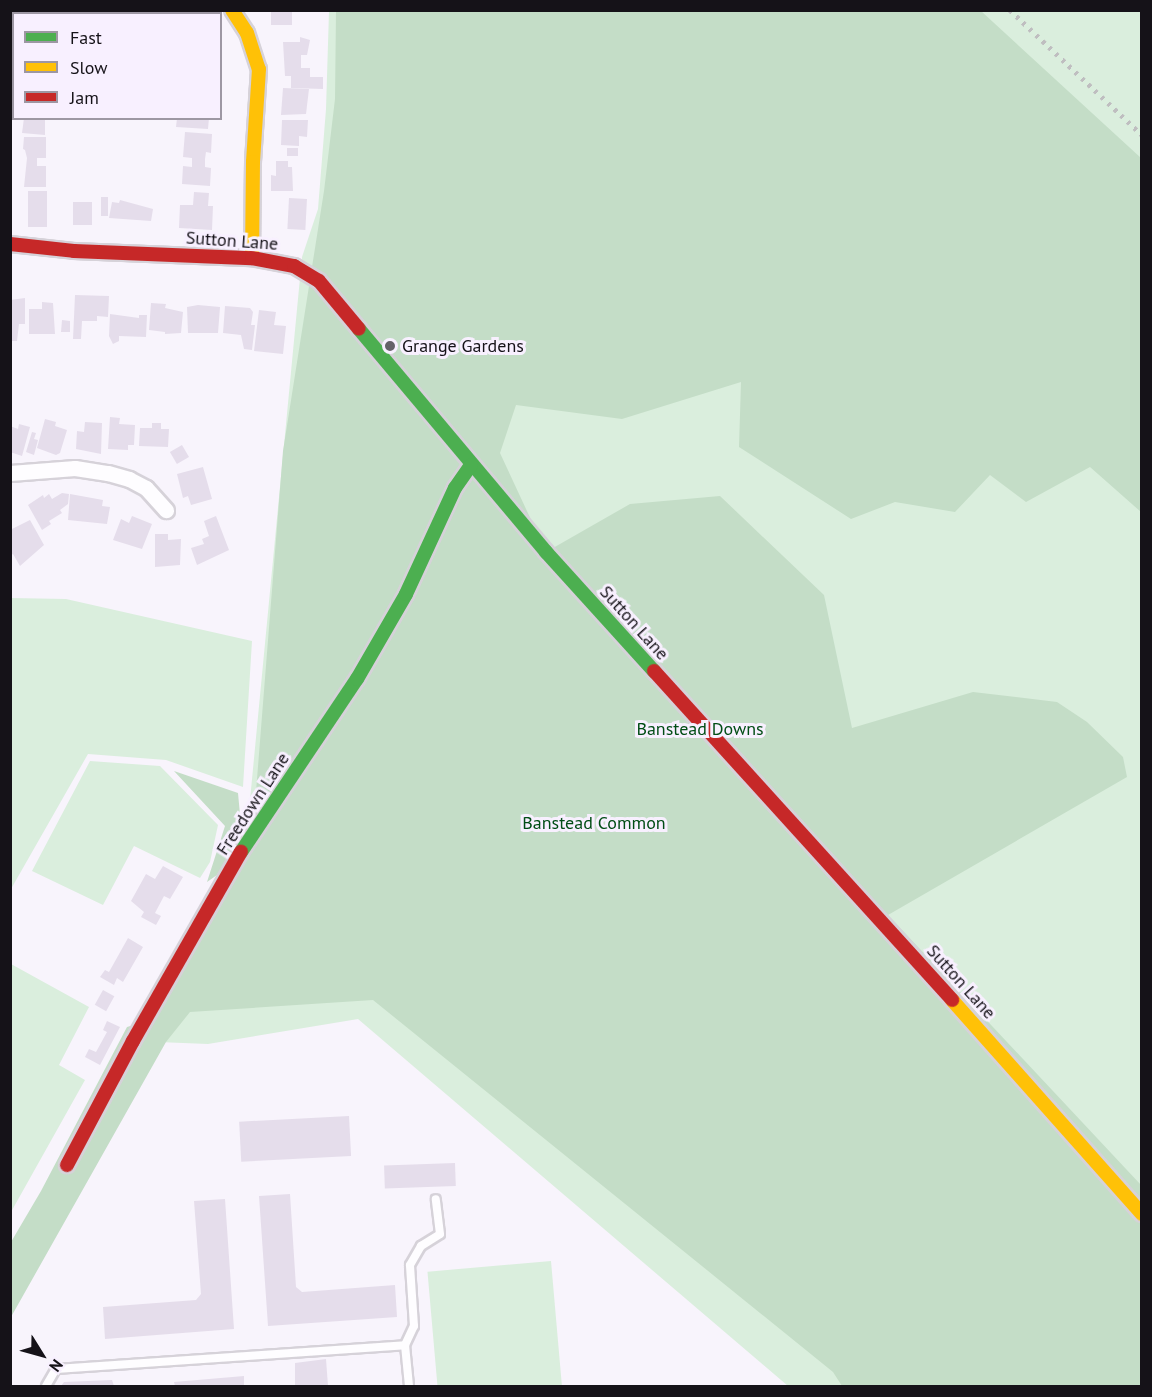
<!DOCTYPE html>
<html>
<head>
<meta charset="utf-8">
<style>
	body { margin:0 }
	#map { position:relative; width:1152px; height:1397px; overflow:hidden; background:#f8f4fc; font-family:"PT Sans",sans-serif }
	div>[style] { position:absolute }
	.green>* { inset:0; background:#daeedd; transform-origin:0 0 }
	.forest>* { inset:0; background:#c4ddc7 }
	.building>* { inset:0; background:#e5ddeb; transform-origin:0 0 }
	.roads { filter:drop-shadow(2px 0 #d6d2d9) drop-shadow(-2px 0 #d6d2d9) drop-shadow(0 2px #d6d2d9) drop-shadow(0 -2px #d6d2d9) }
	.lane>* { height:8px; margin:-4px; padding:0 4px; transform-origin:4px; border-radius:4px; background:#fefdff }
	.street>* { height:15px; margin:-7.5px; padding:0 7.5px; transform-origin:7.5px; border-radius:7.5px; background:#fefdff }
	.fast>* { height:14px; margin:-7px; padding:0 7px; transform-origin:7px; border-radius:7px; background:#4caf50 }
	.slow>* { height:14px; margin:-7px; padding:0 7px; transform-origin:7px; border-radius:7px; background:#ffc107 }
	.jam>* { height:14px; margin:-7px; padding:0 7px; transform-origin:7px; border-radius:7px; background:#c62828 }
	.rail>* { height:4.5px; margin-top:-2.25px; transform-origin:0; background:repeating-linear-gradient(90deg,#bfbec0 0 3px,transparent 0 9px) }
	.dots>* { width:16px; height:16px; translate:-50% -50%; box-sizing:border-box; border:3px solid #f8f0ff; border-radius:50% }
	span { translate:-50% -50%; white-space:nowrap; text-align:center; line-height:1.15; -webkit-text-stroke:6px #f8f0ff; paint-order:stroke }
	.street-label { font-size:18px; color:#151218 }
	.poi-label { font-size:18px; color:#151218 }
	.left { translate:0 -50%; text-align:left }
	.park-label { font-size:18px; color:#014d15 }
	.frame { position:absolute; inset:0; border:12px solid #151218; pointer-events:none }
	.legend { position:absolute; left:12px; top:12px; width:210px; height:108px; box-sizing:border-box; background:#f8f0ff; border:2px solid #9d97a3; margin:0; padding:8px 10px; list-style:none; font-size:18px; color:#151218 }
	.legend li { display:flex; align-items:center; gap:12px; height:30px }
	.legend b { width:30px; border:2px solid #9d97a3 }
	.north { position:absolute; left:12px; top:1325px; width:60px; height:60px; -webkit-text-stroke:4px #f8f0ff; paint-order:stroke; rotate:127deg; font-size:16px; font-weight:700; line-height:24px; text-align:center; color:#151218 }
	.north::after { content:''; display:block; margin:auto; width:21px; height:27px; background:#151218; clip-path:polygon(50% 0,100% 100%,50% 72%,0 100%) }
</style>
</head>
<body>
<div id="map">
	<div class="green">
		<div style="clip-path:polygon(329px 11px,1141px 11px,1141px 1386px,788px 1386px,358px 1019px,208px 1044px,133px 1041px,248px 821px,302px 257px,318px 209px,326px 109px)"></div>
		<div style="clip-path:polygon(11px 598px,66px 599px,252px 641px,243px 787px,166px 760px,88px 754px,11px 889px)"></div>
		<div style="clip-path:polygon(90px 761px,160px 766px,218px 825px,210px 862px,200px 878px,134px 846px,103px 905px,32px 871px)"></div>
		<div style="clip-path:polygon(11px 964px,89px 1007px,59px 1065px,85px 1080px,11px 1212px)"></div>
		<div style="left:551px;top:1261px;width:125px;height:124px;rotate:85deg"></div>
	</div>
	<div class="forest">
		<div style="clip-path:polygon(336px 11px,981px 11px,1141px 158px,1141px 512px,1090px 467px,1026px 502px,990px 475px,955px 512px,895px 502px,851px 519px,739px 447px,741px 382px,622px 419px,516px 405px,500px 453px,546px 552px,630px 504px,720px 496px,824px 595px,852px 728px,973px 692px,1057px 702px,1087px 722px,1123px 757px,1127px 777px,888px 915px,1141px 1185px,1141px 1386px,842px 1386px,833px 1372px,373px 1000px,190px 1012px,166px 1042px,11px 1317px,11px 1242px,41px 1191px,127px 1027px,151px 1020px,252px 842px,283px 451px,324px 191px,335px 99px)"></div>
		<div style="clip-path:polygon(174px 771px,238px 793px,242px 836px,217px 875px,207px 882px,225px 826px)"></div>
	</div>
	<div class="building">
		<div style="left:157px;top:10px;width:32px;height:4px"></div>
		<div style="left:271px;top:10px;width:21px;height:15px"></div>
		<div style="clip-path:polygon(300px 37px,310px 40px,307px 55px,301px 55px,301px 68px,310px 68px,310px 77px,323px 77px,323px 89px,291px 88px,291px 76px,285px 76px,283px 42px,300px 42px)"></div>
		<div style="clip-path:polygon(283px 88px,309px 89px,306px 114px,281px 115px)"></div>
		<div style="clip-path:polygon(24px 118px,45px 118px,45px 135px,22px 133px)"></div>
		<div style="clip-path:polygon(177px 118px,209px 118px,208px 129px,176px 127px)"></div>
		<div style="clip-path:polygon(282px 120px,308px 120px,307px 137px,299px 136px,299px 146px,281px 145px)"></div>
		<div style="clip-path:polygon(185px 132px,212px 134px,211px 153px,206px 152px,205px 159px,205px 167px,211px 168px,210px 186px,182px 184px,183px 166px,192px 167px,192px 158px,183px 157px)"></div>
		<div style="clip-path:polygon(24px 137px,46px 137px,46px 158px,37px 158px,37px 166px,46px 166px,46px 187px,24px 187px,27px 158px,25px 150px,23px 149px)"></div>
		<div style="left:287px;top:148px;width:11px;height:8px"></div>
		<div style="clip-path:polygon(276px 161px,288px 161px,288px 167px,292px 167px,293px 191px,271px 191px,271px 175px,276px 176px)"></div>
		<div style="left:28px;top:191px;width:19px;height:36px"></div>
		<div style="clip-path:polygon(194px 192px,209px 193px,208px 206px,213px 206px,212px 230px,179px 228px,180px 205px,193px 205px)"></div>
		<div style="left:101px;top:197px;width:7px;height:19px"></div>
		<div style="left:289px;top:198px;width:18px;height:31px;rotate:3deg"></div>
		<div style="clip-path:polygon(120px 200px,153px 209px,151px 221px,109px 218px,112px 202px,119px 203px)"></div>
		<div style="left:73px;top:202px;width:19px;height:23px"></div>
		<div style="clip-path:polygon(75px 295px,109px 296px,108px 317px,97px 316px,97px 321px,82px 321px,81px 339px,73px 339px)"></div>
		<div style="clip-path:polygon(25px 298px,25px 324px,19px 324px,17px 341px,10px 341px,10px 300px)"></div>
		<div style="clip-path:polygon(42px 302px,53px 303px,55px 334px,29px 334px,29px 309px,42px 309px)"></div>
		<div style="clip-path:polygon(151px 303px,166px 304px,165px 308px,183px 312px,181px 333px,165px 334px,165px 332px,149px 330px)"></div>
		<div style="clip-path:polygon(198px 305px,220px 307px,218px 333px,188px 333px,187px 307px)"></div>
		<div style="clip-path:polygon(225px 306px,250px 308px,253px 312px,251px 325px,255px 325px,252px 350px,244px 349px,241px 335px,223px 333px)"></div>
		<div style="clip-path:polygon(259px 310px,276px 312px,274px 325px,286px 326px,283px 354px,254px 351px)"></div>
		<div style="clip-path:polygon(110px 314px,139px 318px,139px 315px,147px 315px,146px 337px,119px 336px,119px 341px,113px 344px,109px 336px)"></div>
		<div style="clip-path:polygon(62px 320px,70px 321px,70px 332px,61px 332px)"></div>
		<div style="clip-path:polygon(110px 417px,120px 418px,119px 424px,135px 425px,134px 445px,128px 445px,128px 450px,108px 449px)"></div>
		<div style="clip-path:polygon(45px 419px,56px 422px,55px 426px,67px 430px,60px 453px,56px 455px,37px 448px)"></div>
		<div style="clip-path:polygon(85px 422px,102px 423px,101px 454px,76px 449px,77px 431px,84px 432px)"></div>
		<div style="clip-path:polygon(152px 423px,161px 423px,161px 429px,169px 429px,168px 447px,139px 446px,140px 428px,152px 428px)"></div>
		<div style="clip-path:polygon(19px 424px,30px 427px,22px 456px,10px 452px,10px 426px,18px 429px)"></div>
		<div style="clip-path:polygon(32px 432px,36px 433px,34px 439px,38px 440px,34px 455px,26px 452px)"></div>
		<div style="left:182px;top:445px;width:14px;height:14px;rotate:60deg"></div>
		<div style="clip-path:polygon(203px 467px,212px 499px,191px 505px,188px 496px,183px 498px,177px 474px)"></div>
		<div style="clip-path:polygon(62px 493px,69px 494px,68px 504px,60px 510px,62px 513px,49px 521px,51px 524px,42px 530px,28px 505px,43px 495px,44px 498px,49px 494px,52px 499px)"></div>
		<div style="clip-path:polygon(70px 494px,103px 500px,102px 506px,110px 507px,107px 524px,68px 520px)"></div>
		<div style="clip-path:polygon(132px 516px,152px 524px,142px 549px,113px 540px,121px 519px,129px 523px)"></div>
		<div style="clip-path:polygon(216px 516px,229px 550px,197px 565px,191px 548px,204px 544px,202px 539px,209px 536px,204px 521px)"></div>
		<div style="clip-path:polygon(30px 520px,44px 545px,20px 566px,13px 554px,10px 556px,10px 530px)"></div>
		<div style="clip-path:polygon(155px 534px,168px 534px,168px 540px,181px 539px,180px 565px,155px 567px)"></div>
		<div style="clip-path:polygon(163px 866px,183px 877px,170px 899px,164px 896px,155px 913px,161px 916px,156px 925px,141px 917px,144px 912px,131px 901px,146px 874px,155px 879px)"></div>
		<div style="clip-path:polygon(128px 938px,143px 947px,123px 982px,117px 978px,114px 985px,100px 977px,105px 970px,109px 972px)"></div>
		<div style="left:103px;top:990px;width:13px;height:17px;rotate:29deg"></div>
		<div style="clip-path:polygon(107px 1021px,120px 1027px,100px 1065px,85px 1057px,89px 1049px,96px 1052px,107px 1032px,103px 1030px)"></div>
		<div style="left:349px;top:1116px;width:40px;height:110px;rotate:87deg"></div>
		<div style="left:455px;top:1163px;width:23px;height:71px;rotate:88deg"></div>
		<div style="clip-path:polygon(290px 1194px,296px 1287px,302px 1292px,395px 1285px,397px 1317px,268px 1326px,259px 1196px)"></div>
		<div style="clip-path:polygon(225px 1199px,234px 1329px,105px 1339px,103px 1307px,196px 1300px,201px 1294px,194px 1201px)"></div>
		<div style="clip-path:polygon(326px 1359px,328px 1386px,295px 1386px,295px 1363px)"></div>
		<div style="clip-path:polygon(244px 1376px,244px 1386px,175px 1386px,174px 1382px)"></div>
		<div style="clip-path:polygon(112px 1380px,114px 1386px,61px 1386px,64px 1382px)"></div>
	</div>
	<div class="roads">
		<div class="lane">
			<div style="left:46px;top:1386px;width:20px;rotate:-60deg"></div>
			<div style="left:56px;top:1369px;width:350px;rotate:-3.9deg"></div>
			<div style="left:409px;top:1386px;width:41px;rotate:-95.6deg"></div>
			<div style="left:405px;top:1345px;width:21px;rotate:-65deg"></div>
			<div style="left:414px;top:1326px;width:61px;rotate:-93.8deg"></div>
			<div style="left:410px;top:1265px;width:22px;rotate:-60deg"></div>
			<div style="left:421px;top:1246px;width:22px;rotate:-32deg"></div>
			<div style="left:440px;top:1234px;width:35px;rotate:-97deg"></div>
		</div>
		<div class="street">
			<div style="left:10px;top:473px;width:65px;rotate:-4.4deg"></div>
			<div style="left:75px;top:468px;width:33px;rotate:9deg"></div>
			<div style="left:108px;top:473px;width:22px;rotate:16deg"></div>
			<div style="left:129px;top:479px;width:19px;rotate:28deg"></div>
			<div style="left:146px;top:488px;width:30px;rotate:48deg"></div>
		</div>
		<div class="fast">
			<div style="left:359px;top:329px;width:291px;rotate:50deg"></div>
			<div style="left:546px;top:552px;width:161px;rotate:47.8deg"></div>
			<div style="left:241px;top:852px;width:208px;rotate:-56.2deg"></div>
			<div style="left:357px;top:679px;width:98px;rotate:-60deg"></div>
			<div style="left:406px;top:594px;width:117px;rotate:-65.2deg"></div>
			<div style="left:455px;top:488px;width:28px;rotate:-55deg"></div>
		</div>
		<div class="slow">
			<div style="left:232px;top:10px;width:27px;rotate:57deg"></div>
			<div style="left:247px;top:33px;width:38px;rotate:72deg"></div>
			<div style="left:259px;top:69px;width:93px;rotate:93.7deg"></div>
			<div style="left:253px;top:162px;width:96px;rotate:90.6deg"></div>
			<div style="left:952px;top:1000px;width:286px;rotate:48.4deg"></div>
		</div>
		<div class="jam">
			<div style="left:10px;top:244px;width:64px;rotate:6.2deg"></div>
			<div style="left:74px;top:251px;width:178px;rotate:2.3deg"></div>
			<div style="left:252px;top:258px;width:43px;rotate:10.8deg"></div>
			<div style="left:294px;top:266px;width:29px;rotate:31deg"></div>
			<div style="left:319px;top:281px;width:62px;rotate:50.2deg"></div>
			<div style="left:654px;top:671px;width:444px;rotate:47.8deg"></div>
			<div style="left:67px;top:1165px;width:140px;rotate:-62deg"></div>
			<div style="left:133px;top:1041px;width:218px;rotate:-60.3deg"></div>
		</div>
	</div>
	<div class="rail">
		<div style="left:1010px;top:10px;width:182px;rotate:43.4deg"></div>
	</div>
	<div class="dots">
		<div style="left:390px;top:346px;background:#646168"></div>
	</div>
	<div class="street-label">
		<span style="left:232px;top:241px;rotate:4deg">Sutton Lane</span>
		<span style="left:634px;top:623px;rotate:48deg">Sutton Lane</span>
		<span style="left:253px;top:804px;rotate:-57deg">Freedown Lane</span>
		<span style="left:961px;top:982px;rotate:48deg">Sutton Lane</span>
	</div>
	<div class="poi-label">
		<span class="left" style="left:402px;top:346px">Grange Gardens</span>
	</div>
	<div class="park-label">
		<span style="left:700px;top:729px">Banstead Downs</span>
		<span style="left:594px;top:823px">Banstead Common</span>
	</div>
	<div class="frame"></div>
	<ul class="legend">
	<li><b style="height:8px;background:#4caf50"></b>Fast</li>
	<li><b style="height:8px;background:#ffc107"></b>Slow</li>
	<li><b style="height:8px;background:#c62828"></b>Jam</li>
	</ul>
	<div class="north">N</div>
</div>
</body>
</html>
